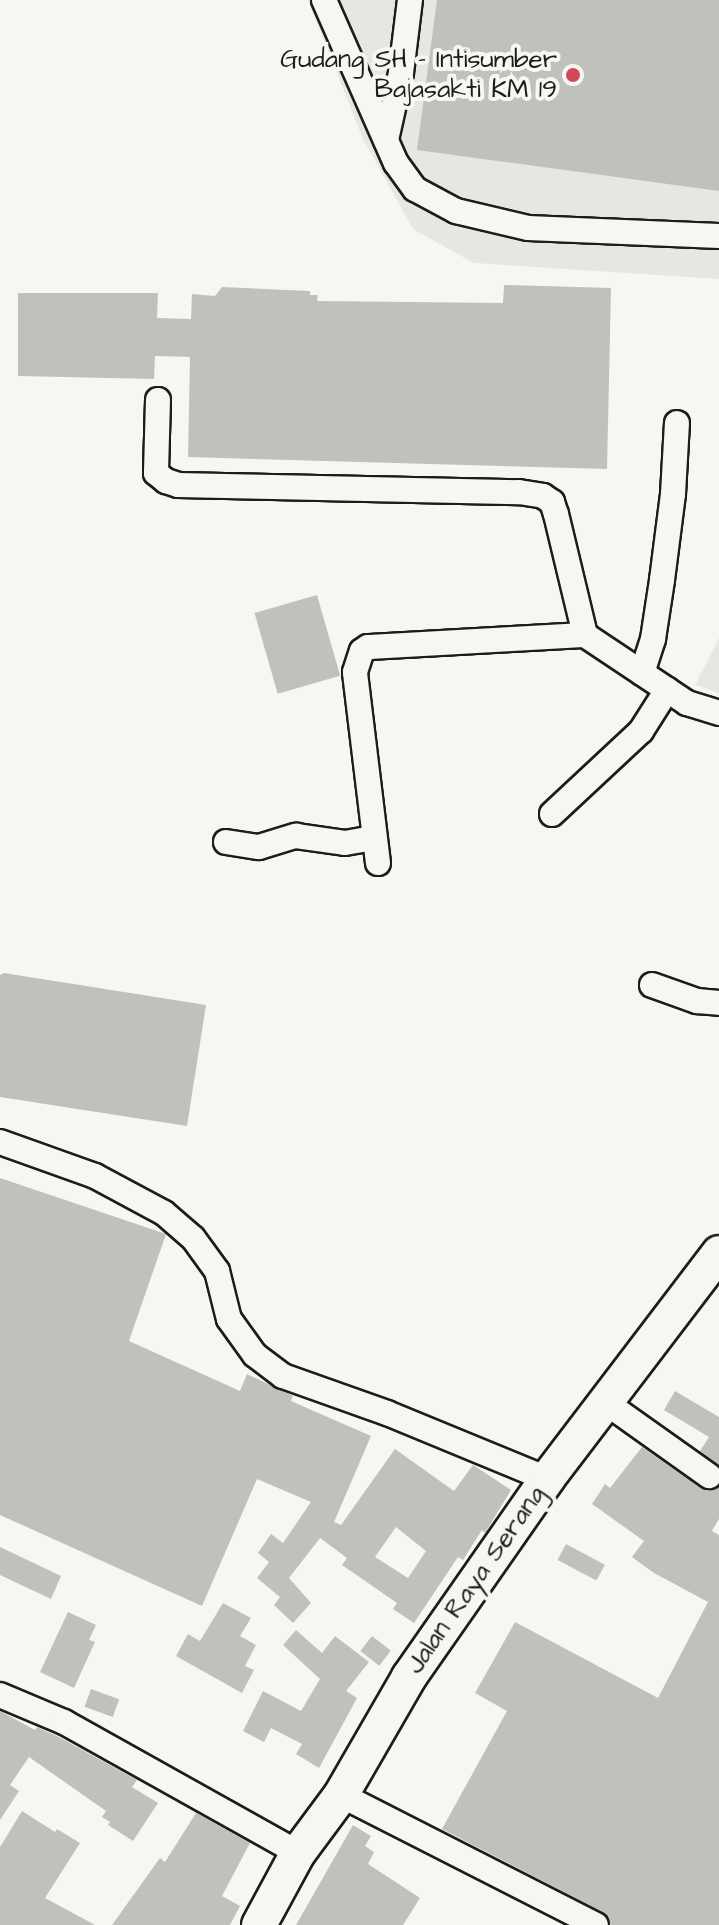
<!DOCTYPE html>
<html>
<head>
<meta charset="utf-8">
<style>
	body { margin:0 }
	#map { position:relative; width:719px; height:1925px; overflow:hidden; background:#f6f6f2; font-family:"Architects Daughter",sans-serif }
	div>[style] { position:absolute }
	.built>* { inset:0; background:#e6e6e2 }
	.building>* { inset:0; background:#c0c0bd; transform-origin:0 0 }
	.roads { filter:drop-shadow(2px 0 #1c1c1c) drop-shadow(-2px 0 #1c1c1c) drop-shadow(0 2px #1c1c1c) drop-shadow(0 -2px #1c1c1c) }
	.minor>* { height:24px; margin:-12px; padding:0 12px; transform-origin:12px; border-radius:12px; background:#f6f6f2 }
	.highway>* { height:34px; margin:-17px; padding:0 17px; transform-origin:17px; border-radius:17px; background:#f6f6f2 }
	.dots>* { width:22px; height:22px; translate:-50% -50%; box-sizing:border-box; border:4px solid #f6f6f2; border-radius:50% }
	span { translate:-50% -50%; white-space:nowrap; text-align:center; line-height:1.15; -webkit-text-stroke:8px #f6f6f2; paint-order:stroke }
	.poi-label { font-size:26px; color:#1c1c1c }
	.right { translate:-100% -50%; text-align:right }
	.street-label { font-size:26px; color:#1c1c1c }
</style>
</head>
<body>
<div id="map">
	<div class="built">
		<div style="clip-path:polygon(308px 0,719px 0,719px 279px,474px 263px,413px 229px,363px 139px)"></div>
		<div style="clip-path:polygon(719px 638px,719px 693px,695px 685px)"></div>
	</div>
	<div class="building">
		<div style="clip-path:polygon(437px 0,719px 0,719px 191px,417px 150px)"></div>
		<div style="clip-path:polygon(504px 285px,611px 288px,607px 469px,188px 457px,190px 357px,155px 356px,154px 379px,18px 376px,18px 293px,158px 293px,157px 318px,191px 319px,192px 294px,215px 296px,222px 287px,310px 291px,310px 295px,318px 295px,317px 301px,503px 303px)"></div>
		<div style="left:317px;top:595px;width:84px;height:65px;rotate:74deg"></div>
		<div style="clip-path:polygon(4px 973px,206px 1005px,187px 1126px,0 1097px,0 975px)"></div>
		<div style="clip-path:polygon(evenodd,0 1178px,166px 1234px,129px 1341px,240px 1391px,247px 1374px,293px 1396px,291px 1401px,371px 1436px,334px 1522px,341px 1525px,395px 1449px,454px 1491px,473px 1465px,511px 1490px,485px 1533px,482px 1530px,463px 1560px,458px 1557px,414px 1623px,393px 1609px,397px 1603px,342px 1565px,347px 1558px,320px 1538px,289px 1578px,311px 1603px,293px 1623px,274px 1605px,280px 1597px,257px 1578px,269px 1562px,258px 1553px,271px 1534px,283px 1543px,311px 1502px,257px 1479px,202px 1606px,0 1515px,0 1178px,396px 1527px,426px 1551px,408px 1578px,375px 1557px,396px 1527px)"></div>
		<div style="clip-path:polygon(675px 1391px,719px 1417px,719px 1465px,700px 1451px,709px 1437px,664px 1410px)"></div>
		<div style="clip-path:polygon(642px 1447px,700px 1488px,708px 1491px,719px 1487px,719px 1519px,712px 1531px,719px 1535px,719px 1925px,611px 1925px,603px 1912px,442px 1829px,507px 1711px,475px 1693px,515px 1622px,658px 1698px,708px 1602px,654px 1573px,632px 1557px,644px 1541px,592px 1504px,605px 1484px,610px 1488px)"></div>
		<div style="left:566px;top:1544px;width:44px;height:18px;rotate:28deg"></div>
		<div style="clip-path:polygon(0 1547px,61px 1576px,51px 1599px,0 1575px)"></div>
		<div style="clip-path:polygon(223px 1603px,251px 1618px,240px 1636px,256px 1645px,245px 1666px,254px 1670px,242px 1693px,176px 1656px,188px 1634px,200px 1641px)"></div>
		<div style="clip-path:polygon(68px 1612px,96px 1625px,89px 1640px,95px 1642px,74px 1688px,40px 1672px)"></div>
		<div style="clip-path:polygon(296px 1630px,322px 1653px,335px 1636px,369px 1662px,346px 1691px,357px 1698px,319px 1768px,296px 1754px,302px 1744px,271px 1728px,264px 1742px,243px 1731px,263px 1691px,301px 1711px,320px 1679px,283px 1645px)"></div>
		<div style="left:372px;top:1636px;width:24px;height:19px;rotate:38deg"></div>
		<div style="left:91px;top:1689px;width:30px;height:19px;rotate:20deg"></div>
		<div style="clip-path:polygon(0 1711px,35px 1730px,37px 1727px,57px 1736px,137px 1780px,132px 1787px,158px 1803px,133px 1841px,108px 1825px,110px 1822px,102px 1817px,106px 1811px,29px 1757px,10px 1785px,19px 1791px,0 1820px)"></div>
		<div style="clip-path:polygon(22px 1811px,55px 1832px,57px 1829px,80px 1843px,45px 1898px,95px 1925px,0 1925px,0 1847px)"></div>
		<div style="clip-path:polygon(196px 1813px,250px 1843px,222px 1896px,240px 1906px,230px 1925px,112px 1925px,160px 1858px,165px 1862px)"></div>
		<div style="clip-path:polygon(353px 1825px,371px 1836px,365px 1846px,374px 1852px,368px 1864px,420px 1898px,403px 1925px,296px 1925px)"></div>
	</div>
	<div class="roads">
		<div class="minor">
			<div style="left:324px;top:0;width:178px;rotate:66.2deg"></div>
			<div style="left:396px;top:163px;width:32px;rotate:54deg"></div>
			<div style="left:415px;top:189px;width:47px;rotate:28.2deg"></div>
			<div style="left:456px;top:211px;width:74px;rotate:13.3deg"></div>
			<div style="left:528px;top:228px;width:191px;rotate:2.4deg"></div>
			<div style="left:386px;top:140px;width:69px;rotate:-77.4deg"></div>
			<div style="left:401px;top:73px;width:74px;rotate:-83deg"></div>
			<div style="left:158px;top:400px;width:73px;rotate:91.6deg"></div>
			<div style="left:156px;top:473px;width:13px;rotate:39deg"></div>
			<div style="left:166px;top:481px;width:13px;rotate:18deg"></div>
			<div style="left:178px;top:485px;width:341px;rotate:1.2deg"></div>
			<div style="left:519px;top:492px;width:24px;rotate:9deg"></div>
			<div style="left:543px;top:496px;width:11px;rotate:34deg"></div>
			<div style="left:552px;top:502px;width:13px;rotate:72deg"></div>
			<div style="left:556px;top:514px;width:124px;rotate:76.5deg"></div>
			<div style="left:585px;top:635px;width:123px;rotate:33.7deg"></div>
			<div style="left:687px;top:703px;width:34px;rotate:17deg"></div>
			<div style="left:642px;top:673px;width:36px;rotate:-72deg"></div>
			<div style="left:653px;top:639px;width:60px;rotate:-81.3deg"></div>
			<div style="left:662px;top:580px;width:87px;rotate:-82.7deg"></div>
			<div style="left:673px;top:494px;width:71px;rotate:-86.8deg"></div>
			<div style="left:552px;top:814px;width:122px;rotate:-43deg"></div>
			<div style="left:641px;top:731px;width:49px;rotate:-57.6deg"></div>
			<div style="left:226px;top:842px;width:33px;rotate:9deg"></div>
			<div style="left:259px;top:847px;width:39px;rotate:-17deg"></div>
			<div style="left:296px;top:836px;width:49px;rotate:8.1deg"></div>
			<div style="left:345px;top:843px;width:28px;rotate:-10deg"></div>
			<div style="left:378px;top:863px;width:192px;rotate:-96.9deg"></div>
			<div style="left:355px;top:672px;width:22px;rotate:-72deg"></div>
			<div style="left:362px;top:651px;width:7px;rotate:-34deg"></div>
			<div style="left:368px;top:647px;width:217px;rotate:-3.2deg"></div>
			<div style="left:652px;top:985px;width:48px;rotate:19.6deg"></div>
			<div style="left:697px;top:1001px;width:22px;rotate:5deg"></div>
			<div style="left:0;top:1142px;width:101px;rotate:19.7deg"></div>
			<div style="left:95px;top:1176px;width:78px;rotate:28.2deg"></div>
			<div style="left:164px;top:1213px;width:38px;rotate:41deg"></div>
			<div style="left:193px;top:1238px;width:41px;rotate:54deg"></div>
			<div style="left:217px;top:1271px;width:49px;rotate:76deg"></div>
			<div style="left:229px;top:1319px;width:44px;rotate:54.2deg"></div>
			<div style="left:255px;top:1355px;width:35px;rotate:37deg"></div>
			<div style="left:283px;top:1376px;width:110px;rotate:19.6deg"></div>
			<div style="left:387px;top:1413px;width:173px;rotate:22.4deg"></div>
			<div style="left:605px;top:1402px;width:128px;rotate:35.4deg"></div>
			<div style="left:0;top:1695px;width:69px;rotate:22.9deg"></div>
			<div style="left:64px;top:1722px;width:268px;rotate:29.2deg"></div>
			<div style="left:341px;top:1795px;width:286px;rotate:27deg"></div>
		</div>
		<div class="highway">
			<div style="left:259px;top:1925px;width:82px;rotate:-61.6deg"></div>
			<div style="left:298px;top:1853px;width:72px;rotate:-53.4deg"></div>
			<div style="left:341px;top:1795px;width:136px;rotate:-60deg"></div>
			<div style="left:409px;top:1677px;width:241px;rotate:-55.1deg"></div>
			<div style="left:547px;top:1479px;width:284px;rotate:-52.7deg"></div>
		</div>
	</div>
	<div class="dots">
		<div style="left:573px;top:75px;background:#d1495b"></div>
	</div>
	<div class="poi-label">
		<span class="right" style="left:557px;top:75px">Gudang SH - Intisumber<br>Bajasakti KM 19</span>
	</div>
	<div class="street-label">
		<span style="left:476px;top:1580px;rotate:-55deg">Jalan Raya Serang</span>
	</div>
</div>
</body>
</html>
